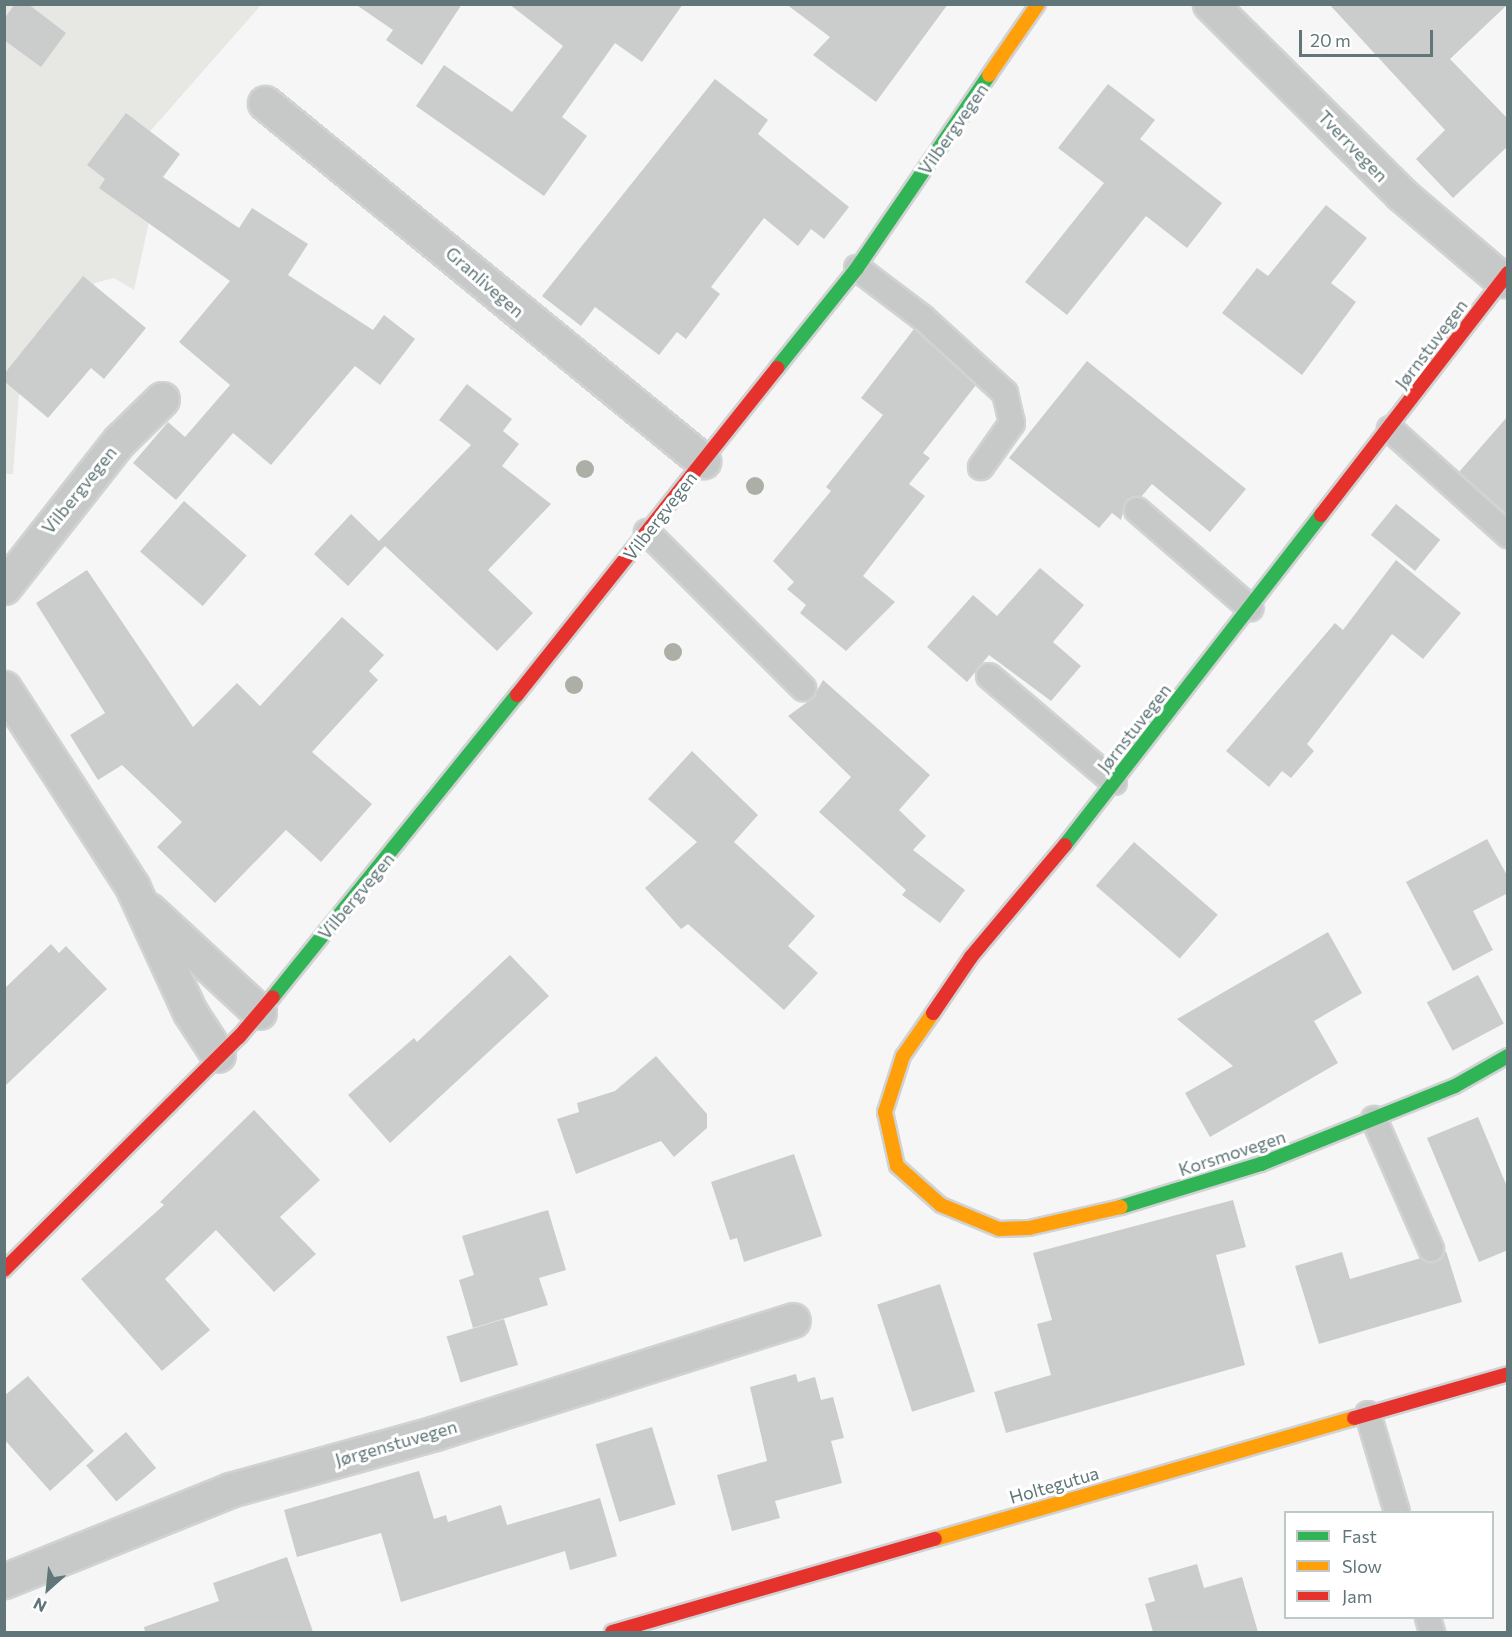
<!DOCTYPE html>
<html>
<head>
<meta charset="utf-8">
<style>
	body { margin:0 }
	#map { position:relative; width:1512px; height:1637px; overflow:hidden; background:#f6f6f6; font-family:Commissioner,sans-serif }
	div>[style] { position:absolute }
	.green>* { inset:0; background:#e7e8e3 }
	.building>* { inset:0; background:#cbcdcd; transform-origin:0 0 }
	.roads { filter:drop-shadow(2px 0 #d1d2d3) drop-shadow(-2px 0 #d1d2d3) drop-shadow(0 2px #d1d2d3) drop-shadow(0 -2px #d1d2d3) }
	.lane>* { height:24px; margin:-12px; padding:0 12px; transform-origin:12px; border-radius:12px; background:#c7c9c9 }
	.street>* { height:33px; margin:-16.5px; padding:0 16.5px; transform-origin:16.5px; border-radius:16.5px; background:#c7c9c9 }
	.fast>* { height:14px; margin:-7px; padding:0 7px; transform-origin:7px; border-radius:7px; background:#30b455 }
	.slow>* { height:14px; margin:-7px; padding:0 7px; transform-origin:7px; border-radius:7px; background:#ff9f0a }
	.jam>* { height:14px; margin:-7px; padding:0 7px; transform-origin:7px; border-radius:7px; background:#e5322d }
	.trees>* { width:18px; height:18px; margin:-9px; border-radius:50%; background:#abafa5 }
	span { translate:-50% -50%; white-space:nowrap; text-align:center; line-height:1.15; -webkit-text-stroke:6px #fff; paint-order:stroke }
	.street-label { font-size:18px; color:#607678 }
	.frame { position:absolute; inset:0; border:6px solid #607678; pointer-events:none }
	.legend { position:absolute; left:1284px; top:1511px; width:210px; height:108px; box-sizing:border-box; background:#fff; border:2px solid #bfc8c9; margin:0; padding:8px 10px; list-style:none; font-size:18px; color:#607678 }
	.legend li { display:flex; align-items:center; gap:12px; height:30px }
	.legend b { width:30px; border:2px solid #bfc8c9 }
	.north { position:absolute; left:18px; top:1559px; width:60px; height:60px; -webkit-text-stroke:4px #fff; paint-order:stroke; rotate:207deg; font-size:16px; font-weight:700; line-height:24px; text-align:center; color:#607678 }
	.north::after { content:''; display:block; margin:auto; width:21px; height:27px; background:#607678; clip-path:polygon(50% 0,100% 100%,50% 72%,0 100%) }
	.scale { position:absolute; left:1299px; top:30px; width:134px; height:27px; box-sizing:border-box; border:3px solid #607678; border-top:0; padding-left:8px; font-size:18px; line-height:21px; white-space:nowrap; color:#607678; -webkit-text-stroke:4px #fff; paint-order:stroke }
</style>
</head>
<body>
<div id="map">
	<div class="green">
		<div style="clip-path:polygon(5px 5px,261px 5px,124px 161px,157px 186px,134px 290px,114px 278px,95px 283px,29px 376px,19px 394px,13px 474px,5px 474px)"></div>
	</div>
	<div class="building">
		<div style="clip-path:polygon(15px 4px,28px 4px,66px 33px,41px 67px,4px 40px,4px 19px)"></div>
		<div style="clip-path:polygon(355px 4px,462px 4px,422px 65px,386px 40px,393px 30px)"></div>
		<div style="clip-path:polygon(509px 4px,683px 4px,642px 62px,615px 43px,562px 117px,587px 136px,544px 196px,416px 106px,444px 65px,512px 112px,563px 46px)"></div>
		<div style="clip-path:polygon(786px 4px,948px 4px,876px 102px,813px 55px,830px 37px)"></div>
		<div style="clip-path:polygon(1329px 4px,1508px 4px,1450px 59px,1508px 119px,1508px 146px,1453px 198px,1416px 159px,1445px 130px)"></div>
		<div style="clip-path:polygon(715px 79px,768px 120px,758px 134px,849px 207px,824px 239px,811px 229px,798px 246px,764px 218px,711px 287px,720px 294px,686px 339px,677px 332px,659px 355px,595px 307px,581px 326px,542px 296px)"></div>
		<div style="clip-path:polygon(1108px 84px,1155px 120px,1140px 139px,1222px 203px,1187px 248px,1146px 216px,1067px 315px,1025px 282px,1104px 183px,1058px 148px)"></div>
		<div style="clip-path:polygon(126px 113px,180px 154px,163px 177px,239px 228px,252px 208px,308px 244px,288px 275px,373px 330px,384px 315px,415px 339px,380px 385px,355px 366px,271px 465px,233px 433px,176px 500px,133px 463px,168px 422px,185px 437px,230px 385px,179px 342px,230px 281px,99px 188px,105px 179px,87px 165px)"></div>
		<div style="clip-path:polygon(1326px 205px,1367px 238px,1331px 283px,1356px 302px,1302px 375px,1222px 313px,1257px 268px,1268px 276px)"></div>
		<div style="clip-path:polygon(83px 276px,146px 328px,104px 379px,91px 368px,48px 418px,4px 381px,4px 374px)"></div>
		<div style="clip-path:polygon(914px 329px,976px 385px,923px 453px,930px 458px,909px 484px,925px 496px,863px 576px,895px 602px,846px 651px,800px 613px,806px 605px,787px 589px,794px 582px,773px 561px,831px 491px,826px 487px,883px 415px,861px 398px)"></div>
		<div style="clip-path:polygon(1087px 361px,1246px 489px,1210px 532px,1152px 484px,1141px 497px,1126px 501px,1121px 520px,1112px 513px,1099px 528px,1009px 458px)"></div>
		<div style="clip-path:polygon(467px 384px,512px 419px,503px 431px,519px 444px,502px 466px,551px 504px,488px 570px,533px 613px,497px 651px,385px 546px,348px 586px,314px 554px,351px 514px,379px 541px,471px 445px,439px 420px)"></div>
		<div style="clip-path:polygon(1508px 416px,1508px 515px,1459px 472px)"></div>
		<div style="left:184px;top:501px;width:83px;height:67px;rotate:41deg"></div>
		<div style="left:1396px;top:504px;width:57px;height:40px;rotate:39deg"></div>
		<div style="clip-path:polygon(1396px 560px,1461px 613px,1423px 659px,1392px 634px,1307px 744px,1314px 751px,1291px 778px,1282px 771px,1269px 787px,1226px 751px,1335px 623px,1343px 630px)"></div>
		<div style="clip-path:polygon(1040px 568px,1084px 605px,1053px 642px,1081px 666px,1051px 701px,989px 655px,967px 682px,927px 647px,973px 595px,997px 616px)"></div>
		<div style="clip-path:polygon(87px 570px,193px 727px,237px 683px,260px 706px,342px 617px,384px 655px,369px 671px,378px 680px,312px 752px,372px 804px,321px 862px,286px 830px,215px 903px,157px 847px,182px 822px,122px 765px,98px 780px,70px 735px,105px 713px,36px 603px)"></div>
		<div style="clip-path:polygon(823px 680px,930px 775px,899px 810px,926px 836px,913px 850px,965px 890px,940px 923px,902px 895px,906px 890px,819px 812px,851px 777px,788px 716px,813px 698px)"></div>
		<div style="clip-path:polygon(692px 751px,758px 815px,734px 842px,815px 916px,788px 946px,818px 973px,784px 1010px,688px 924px,681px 929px,645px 888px,697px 842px,648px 799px)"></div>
		<div style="clip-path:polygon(1487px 839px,1508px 877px,1508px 893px,1473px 911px,1493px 950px,1453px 971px,1406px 882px)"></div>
		<div style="left:1134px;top:842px;width:111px;height:58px;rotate:41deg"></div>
		<div style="clip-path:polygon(1328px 932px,1362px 993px,1314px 1021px,1338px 1063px,1210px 1137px,1185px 1093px,1233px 1066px,1177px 1019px)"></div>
		<div style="clip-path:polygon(51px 944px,59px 953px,66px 946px,107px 989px,4px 1087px,4px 989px)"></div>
		<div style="clip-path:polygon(510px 955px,549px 996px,390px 1143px,348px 1095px,414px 1038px,417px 1042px)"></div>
		<div style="left:1478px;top:975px;width:55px;height:58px;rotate:62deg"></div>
		<div style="clip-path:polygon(656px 1056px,707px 1114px,707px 1128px,674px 1157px,661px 1141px,576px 1174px,557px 1119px,579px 1112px,577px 1103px,615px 1091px)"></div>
		<div style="clip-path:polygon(254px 1110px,320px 1180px,280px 1217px,316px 1254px,274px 1292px,216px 1230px,165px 1279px,210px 1330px,162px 1371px,81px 1279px,164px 1205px,160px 1202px)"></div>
		<div style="clip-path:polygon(1478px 1117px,1508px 1189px,1508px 1250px,1479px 1262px,1427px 1138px)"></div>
		<div style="clip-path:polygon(794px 1154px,822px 1236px,744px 1262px,737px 1238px,730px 1240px,711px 1182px)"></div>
		<div style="clip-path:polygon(1233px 1200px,1246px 1247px,1216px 1255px,1245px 1365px,1006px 1433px,994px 1392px,1051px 1375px,1037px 1324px,1052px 1320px,1033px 1253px)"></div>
		<div style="clip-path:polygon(548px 1210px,566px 1270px,539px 1278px,548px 1305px,473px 1328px,459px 1280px,474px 1275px,462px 1236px)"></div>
		<div style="clip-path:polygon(1446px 1251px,1462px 1302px,1319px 1344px,1295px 1266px,1342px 1252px,1350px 1279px,1421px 1258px,1436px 1262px)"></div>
		<div style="left:940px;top:1284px;width:113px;height:66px;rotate:72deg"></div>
		<div style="left:504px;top:1319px;width:48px;height:60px;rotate:73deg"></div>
		<div style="clip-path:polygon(796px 1374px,798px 1382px,815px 1377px,821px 1400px,833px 1397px,844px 1438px,831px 1441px,842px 1483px,775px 1501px,780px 1518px,732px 1531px,717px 1475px,767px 1461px,750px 1387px)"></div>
		<div style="clip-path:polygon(28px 1376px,94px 1451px,50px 1491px,4px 1439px,4px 1396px)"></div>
		<div style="left:652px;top:1427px;width:81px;height:59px;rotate:73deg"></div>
		<div style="left:126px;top:1432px;width:47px;height:52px;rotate:50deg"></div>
		<div style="clip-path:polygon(419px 1471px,434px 1519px,446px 1515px,448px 1522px,501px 1505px,507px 1525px,600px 1498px,617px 1556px,570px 1570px,565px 1551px,401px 1602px,381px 1533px,297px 1557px,284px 1510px)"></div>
		<div style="clip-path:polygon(287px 1557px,313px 1632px,145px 1632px,144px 1627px,219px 1601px,213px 1583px)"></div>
		<div style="clip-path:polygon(1197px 1564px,1204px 1588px,1242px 1577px,1258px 1632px,1153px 1632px,1145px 1604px,1155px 1601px,1148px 1578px)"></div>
	</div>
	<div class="roads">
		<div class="lane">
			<div style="left:857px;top:268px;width:83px;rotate:37.1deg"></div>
			<div style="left:923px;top:318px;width:111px;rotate:42.4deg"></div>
			<div style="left:1005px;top:393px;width:31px;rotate:77deg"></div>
			<div style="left:1012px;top:423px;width:54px;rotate:125.2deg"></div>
			<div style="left:1390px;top:429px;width:159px;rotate:41.9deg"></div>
			<div style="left:1137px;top:510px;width:150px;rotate:40.9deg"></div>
			<div style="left:647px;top:532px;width:221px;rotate:45deg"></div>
			<div style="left:989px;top:676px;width:164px;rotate:40.3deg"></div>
			<div style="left:1374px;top:1119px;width:142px;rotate:66.3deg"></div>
			<div style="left:1368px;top:1414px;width:102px;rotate:73.5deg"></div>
			<div style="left:1428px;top:1618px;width:15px;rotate:74deg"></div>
		</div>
		<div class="street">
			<div style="left:1210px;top:4px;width:269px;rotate:44.8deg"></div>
			<div style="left:1401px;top:194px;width:133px;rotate:40.4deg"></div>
			<div style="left:265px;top:103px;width:566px;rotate:39.26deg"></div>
			<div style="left:4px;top:587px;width:186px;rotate:-51.8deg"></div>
			<div style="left:119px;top:441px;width:60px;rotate:-44.3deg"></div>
			<div style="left:4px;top:688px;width:236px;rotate:57.1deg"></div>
			<div style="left:132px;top:886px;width:139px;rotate:65.3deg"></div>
			<div style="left:190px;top:1012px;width:51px;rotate:56.9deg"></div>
			<div style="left:149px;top:910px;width:150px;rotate:42.8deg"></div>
			<div style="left:4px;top:1581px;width:244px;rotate:-21.9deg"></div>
			<div style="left:230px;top:1490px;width:213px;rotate:-15.5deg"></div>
			<div style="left:435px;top:1433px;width:375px;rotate:-17.5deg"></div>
		</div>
		<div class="fast">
			<div style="left:777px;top:368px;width:128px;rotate:-51.3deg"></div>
			<div style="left:857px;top:268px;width:234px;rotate:-55.6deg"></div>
			<div style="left:1065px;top:845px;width:418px;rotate:-52.2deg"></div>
			<div style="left:273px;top:997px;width:388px;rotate:-51.1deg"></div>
			<div style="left:1121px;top:1207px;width:146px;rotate:-17.1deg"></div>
			<div style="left:1261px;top:1164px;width:209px;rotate:-21.9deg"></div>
			<div style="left:1455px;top:1086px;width:61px;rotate:-29.5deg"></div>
		</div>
		<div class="slow">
			<div style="left:989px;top:75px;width:86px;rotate:-55.4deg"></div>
			<div style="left:933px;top:1013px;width:52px;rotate:124.9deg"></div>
			<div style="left:903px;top:1056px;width:59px;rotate:107.8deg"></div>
			<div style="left:885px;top:1112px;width:55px;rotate:77.5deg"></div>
			<div style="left:897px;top:1166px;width:59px;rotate:41.6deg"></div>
			<div style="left:941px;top:1205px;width:63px;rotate:22.5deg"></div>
			<div style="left:999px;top:1229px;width:30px;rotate:-2deg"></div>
			<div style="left:1029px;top:1228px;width:94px;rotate:-12.9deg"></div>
			<div style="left:935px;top:1539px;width:436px;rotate:-16.1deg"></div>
		</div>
		<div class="jam">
			<div style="left:1321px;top:515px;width:306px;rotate:-52.3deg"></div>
			<div style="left:517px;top:695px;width:418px;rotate:-51.5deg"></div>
			<div style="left:933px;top:1013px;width:68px;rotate:-55.8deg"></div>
			<div style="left:971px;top:957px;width:146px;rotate:-50deg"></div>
			<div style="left:4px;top:1270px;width:331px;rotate:-44.8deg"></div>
			<div style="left:239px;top:1037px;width:52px;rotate:-49.6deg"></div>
			<div style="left:1354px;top:1418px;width:160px;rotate:-15.9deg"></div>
			<div style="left:612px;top:1632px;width:336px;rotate:-16.1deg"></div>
		</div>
	</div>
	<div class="trees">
		<div style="left:585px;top:469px"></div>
		<div style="left:755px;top:486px"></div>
		<div style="left:673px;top:652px"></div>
		<div style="left:574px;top:685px"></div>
	</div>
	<div class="street-label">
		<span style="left:953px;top:129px;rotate:-55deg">Vilbergvegen</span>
		<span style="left:1353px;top:146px;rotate:46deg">Tverrvegen</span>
		<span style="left:485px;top:282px;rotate:41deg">Granlivegen</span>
		<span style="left:1431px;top:344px;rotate:-53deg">Jørnstuvegen</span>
		<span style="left:79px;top:490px;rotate:-51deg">Vilbergvegen</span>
		<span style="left:660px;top:516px;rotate:-52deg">Vilbergvegen</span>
		<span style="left:1134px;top:728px;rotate:-52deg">Jørnstuvegen</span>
		<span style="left:356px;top:896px;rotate:-50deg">Vilbergvegen</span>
		<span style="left:1232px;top:1153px;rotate:-18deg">Korsmovegen</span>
		<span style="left:396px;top:1443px;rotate:-16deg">Jørgenstuvegen</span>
		<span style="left:1054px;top:1485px;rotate:-16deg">Holtegutua</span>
	</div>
	<div class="frame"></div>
	<ul class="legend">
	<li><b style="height:8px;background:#30b455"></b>Fast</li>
	<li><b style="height:8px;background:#ff9f0a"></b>Slow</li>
	<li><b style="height:8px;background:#e5322d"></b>Jam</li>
	</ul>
	<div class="north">N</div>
	<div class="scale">20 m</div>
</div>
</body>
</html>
